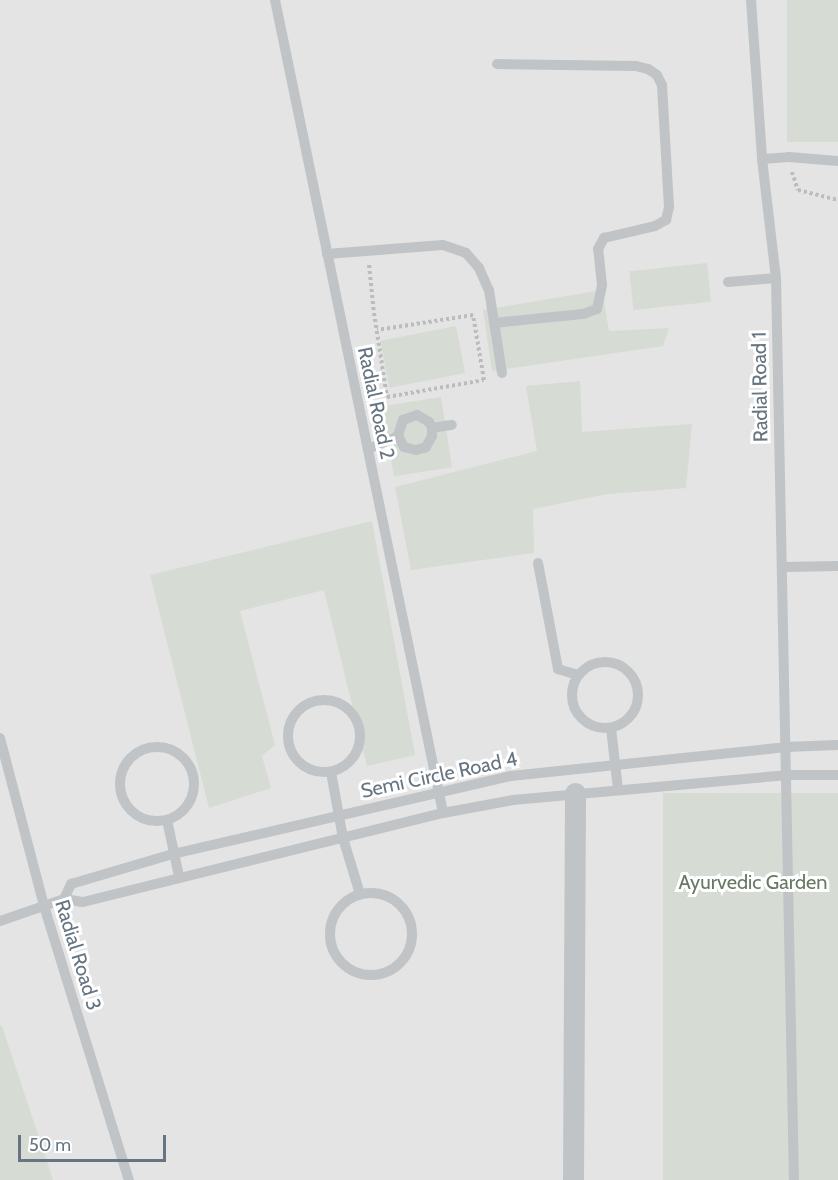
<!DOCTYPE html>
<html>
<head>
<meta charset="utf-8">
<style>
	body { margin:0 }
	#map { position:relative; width:838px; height:1180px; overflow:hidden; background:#f5f5f2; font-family:Cabin,sans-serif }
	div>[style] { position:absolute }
	.built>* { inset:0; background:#e3e4e3; transform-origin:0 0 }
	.green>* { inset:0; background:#d6dcd3; transform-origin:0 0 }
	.path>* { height:4px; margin-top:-2px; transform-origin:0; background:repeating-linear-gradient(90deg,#babcbe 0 3px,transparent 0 6px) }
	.lane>* { height:10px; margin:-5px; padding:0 5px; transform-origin:5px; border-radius:5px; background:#c0c4c7 }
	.lane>.ring { margin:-5px; padding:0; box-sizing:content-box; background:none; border:10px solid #c0c4c7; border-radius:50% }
	.street>* { height:21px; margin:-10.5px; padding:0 10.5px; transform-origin:10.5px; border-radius:10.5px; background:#c0c4c7 }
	span { translate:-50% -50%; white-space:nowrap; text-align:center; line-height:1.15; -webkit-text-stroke:6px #fff; paint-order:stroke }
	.street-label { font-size:20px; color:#667581 }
	.park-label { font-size:20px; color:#687964 }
	.scale { position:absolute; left:18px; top:1135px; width:148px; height:27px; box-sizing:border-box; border:3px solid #667581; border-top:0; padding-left:8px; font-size:18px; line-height:21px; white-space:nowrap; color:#667581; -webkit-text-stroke:4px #fff; paint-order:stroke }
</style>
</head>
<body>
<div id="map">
	<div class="built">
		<div style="left:0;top:0;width:838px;height:1180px"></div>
	</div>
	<div class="green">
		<div style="left:787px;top:0;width:51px;height:142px"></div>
		<div style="left:707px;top:263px;width:39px;height:78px;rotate:84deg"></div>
		<div style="clip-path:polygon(602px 290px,609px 331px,669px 328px,663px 346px,492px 371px,483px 310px)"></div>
		<div style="left:456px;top:326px;width:48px;height:77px;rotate:79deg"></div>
		<div style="clip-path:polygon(580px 381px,582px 432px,692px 424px,686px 488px,607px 494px,533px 509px,534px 553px,411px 570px,395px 487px,537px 451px,526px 386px)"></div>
		<div style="left:441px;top:397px;width:71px;height:59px;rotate:81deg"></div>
		<div style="clip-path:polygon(372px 521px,415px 755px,367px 766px,324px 590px,240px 611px,275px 745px,262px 756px,271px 788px,209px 808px,150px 575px)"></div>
		<div style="left:838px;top:793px;width:387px;height:175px;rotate:90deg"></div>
		<div style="clip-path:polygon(0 1025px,2px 1026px,53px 1180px,0 1180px)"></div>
	</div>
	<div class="path">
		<div style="left:792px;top:172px;width:19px;rotate:72deg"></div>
		<div style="left:798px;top:190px;width:41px;rotate:14deg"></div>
		<div style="left:369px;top:265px;width:48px;rotate:84.1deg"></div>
		<div style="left:374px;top:313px;width:85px;rotate:81.2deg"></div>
		<div style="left:387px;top:397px;width:98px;rotate:-9.9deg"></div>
		<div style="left:484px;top:380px;width:66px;rotate:-99.6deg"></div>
		<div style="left:473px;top:315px;width:97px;rotate:171.1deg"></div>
	</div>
	<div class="lane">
		<div style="left:275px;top:0;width:830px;rotate:78.32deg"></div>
		<div style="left:751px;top:0;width:159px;rotate:86deg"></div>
		<div style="left:762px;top:159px;width:120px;rotate:83.3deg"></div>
		<div style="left:776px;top:278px;width:902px;rotate:88.86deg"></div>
		<div style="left:762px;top:159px;width:27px;rotate:-4deg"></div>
		<div style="left:789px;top:157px;width:49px;rotate:4.7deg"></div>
		<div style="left:327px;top:254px;width:116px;rotate:-4.4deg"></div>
		<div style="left:443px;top:245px;width:24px;rotate:19deg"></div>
		<div style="left:466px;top:253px;width:20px;rotate:49deg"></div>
		<div style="left:479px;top:268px;width:24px;rotate:66deg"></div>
		<div style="left:489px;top:290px;width:84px;rotate:81.1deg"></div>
		<div style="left:728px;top:282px;width:48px;rotate:-4.8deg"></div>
		<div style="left:494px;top:323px;width:89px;rotate:-5.8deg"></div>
		<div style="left:583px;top:314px;width:15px;rotate:-20deg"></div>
		<div style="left:597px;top:309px;width:25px;rotate:-78deg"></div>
		<div style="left:602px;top:285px;width:36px;rotate:-96deg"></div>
		<div style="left:598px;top:249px;width:13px;rotate:-61deg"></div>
		<div style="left:604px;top:238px;width:52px;rotate:-13.2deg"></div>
		<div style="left:655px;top:226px;width:13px;rotate:-29deg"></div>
		<div style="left:666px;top:220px;width:13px;rotate:-77deg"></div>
		<div style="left:669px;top:207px;width:122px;rotate:-93.3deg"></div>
		<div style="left:662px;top:85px;width:11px;rotate:-117deg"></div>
		<div style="left:657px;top:75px;width:11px;rotate:-146deg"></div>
		<div style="left:648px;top:69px;width:12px;rotate:-166deg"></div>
		<div style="left:636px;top:66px;width:139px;rotate:-179.2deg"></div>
		<div style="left:432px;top:428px;width:20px;rotate:-9deg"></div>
		<div style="left:368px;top:449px;width:33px;rotate:-23deg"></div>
		<div style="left:398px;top:436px;width:17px;rotate:-73deg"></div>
		<div style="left:403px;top:420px;width:15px;rotate:-20deg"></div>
		<div style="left:417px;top:415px;width:14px;rotate:30deg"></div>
		<div style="left:429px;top:422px;width:7px;rotate:63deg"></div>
		<div style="left:432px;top:428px;width:8px;rotate:90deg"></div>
		<div style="left:432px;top:436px;width:13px;rotate:119deg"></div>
		<div style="left:426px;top:447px;width:10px;rotate:163deg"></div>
		<div style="left:416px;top:450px;width:12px;rotate:-166deg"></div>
		<div style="left:404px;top:447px;width:13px;rotate:-119deg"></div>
		<div style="left:538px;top:563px;width:108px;rotate:79.3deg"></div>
		<div style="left:558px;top:669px;width:21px;rotate:17deg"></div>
		<div style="left:782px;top:567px;width:56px;rotate:-1deg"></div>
		<div class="ring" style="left:572px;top:662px;width:56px;height:56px"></div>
		<div class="ring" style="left:288px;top:700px;width:62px;height:62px"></div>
		<div style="left:611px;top:728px;width:61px;rotate:83.5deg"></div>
		<div style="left:0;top:738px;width:174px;rotate:75.3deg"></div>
		<div style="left:44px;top:906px;width:287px;rotate:72.8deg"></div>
		<div class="ring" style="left:120px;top:747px;width:64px;height:64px"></div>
		<div style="left:331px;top:772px;width:67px;rotate:79.7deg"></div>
		<div style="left:343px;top:838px;width:59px;rotate:73.1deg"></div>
		<div style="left:167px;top:820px;width:57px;rotate:77.9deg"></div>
		<div class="ring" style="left:330px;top:893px;width:72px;height:72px"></div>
		<div style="left:64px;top:899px;width:17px;rotate:-65deg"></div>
		<div style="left:71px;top:884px;width:106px;rotate:-16.4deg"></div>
		<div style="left:173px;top:854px;width:347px;rotate:-13deg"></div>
		<div style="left:511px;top:776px;width:276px;rotate:-6deg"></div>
		<div style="left:785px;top:747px;width:53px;rotate:-2.2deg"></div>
		<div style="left:0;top:921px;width:68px;rotate:-19deg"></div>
		<div style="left:64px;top:899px;width:19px;rotate:9deg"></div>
		<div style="left:83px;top:902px;width:371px;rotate:-13.9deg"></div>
		<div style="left:443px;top:813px;width:71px;rotate:-10.5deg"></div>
		<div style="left:513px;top:800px;width:274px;rotate:-5.2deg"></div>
		<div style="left:786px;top:775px;width:52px"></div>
	</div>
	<div class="street">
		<div style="left:573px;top:1180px;width:387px;rotate:-89.7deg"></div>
	</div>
	<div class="street-label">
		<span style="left:760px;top:387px;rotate:-91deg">Radial Road 1</span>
		<span style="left:376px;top:403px;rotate:78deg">Radial Road 2</span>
		<span style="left:439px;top:775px;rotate:-12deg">Semi Circle Road 4</span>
		<span style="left:78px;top:955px;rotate:73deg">Radial Road 3</span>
	</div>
	<div class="park-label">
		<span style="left:753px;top:882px">Ayurvedic Garden</span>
	</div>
	<div class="scale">50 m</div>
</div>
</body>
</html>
